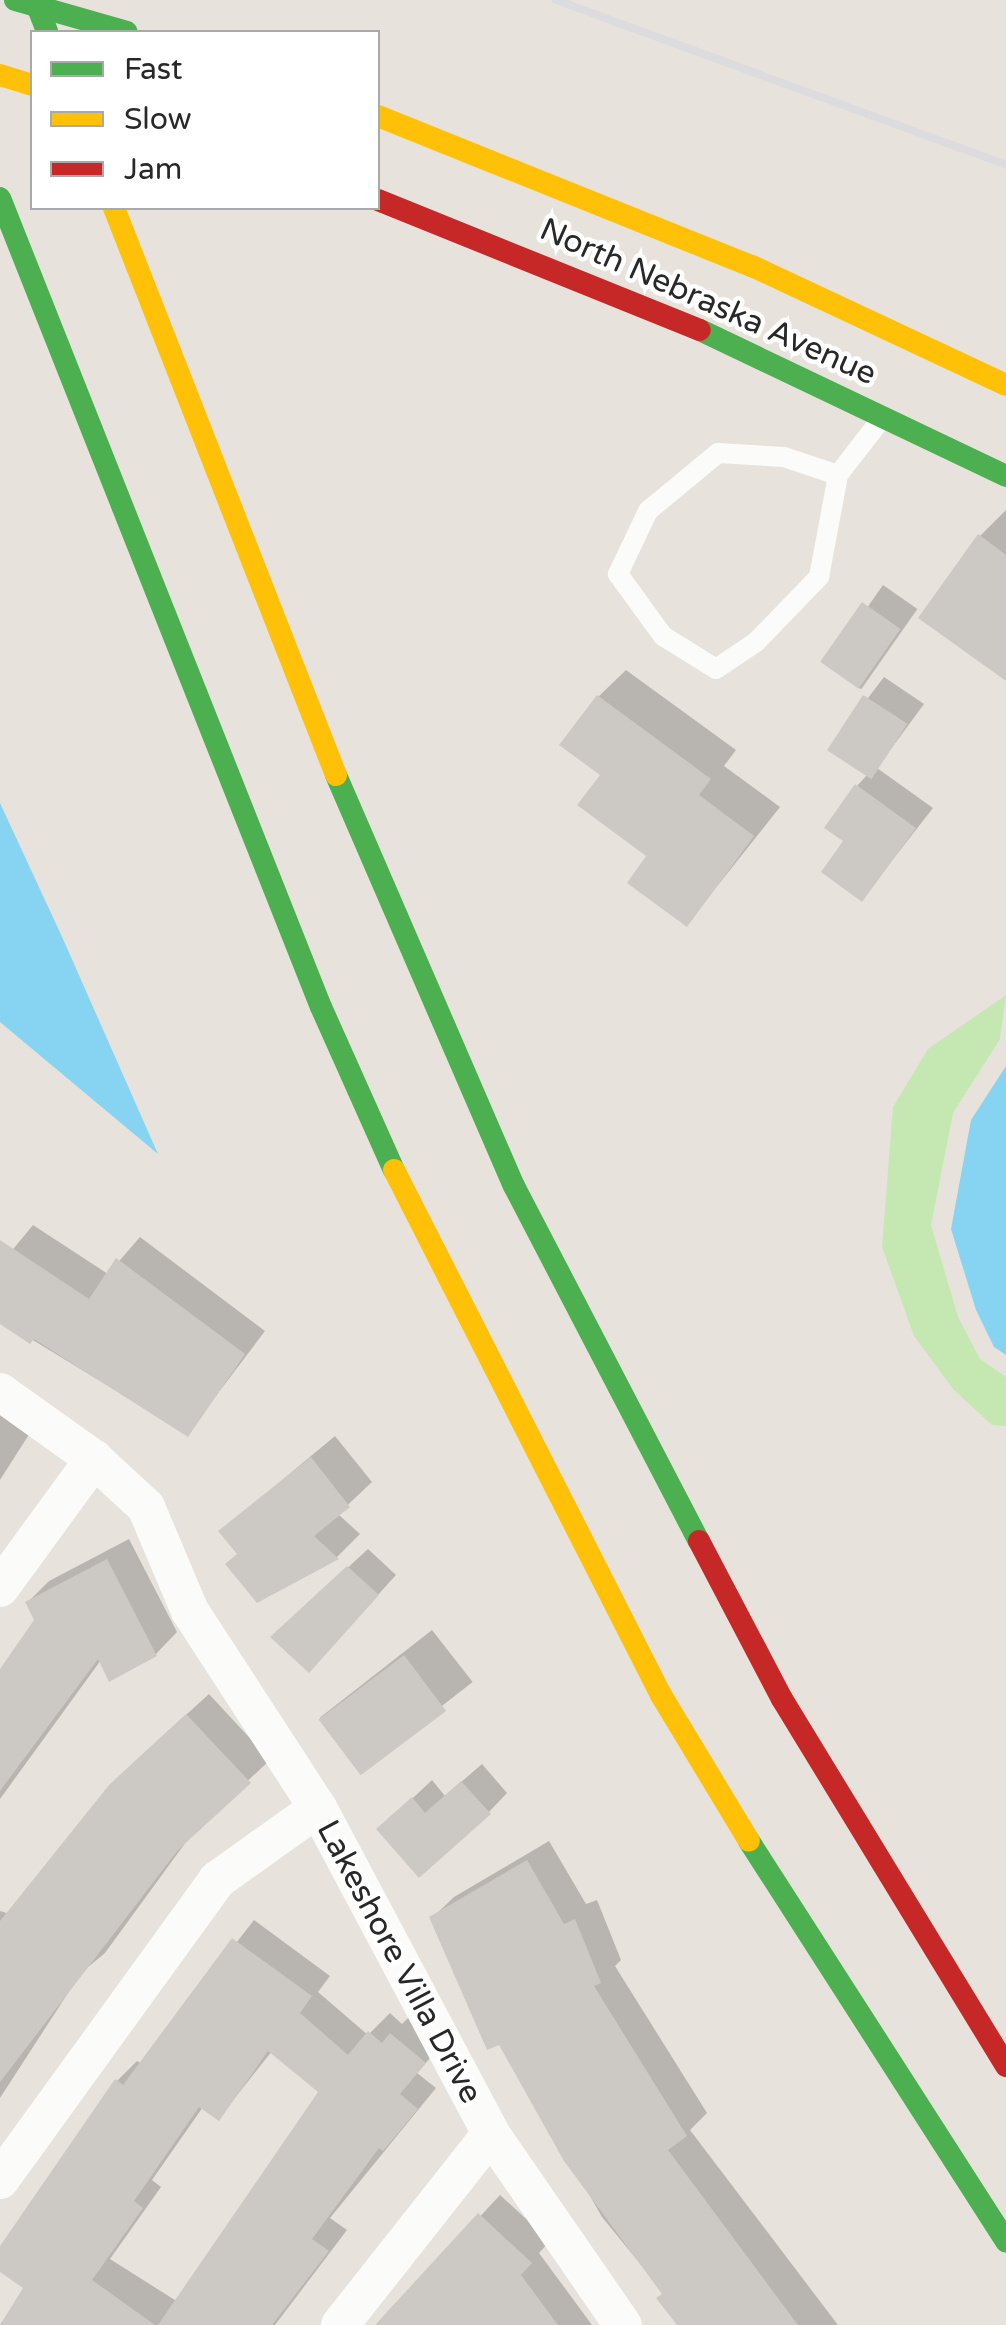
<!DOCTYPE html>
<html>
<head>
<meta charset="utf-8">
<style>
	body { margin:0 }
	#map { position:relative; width:1006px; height:2325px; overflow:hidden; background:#e7e3dc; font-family:"Varela Round",sans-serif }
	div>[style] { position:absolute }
	.green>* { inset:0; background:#c5e7b1 }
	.water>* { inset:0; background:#86d4f2 }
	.shadow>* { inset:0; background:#0003; transform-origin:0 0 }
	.building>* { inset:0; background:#ccc9c4; transform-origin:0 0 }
	.lane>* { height:20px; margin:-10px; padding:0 10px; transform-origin:10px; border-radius:10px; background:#fbfbfa }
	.street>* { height:38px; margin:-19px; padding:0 19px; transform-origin:19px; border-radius:19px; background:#fbfbfa }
	.fast>* { height:22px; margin:-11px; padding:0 11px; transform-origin:11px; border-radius:11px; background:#4caf50 }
	.slow>* { height:22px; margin:-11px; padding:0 11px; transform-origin:11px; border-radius:11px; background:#ffc107 }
	.jam>* { height:22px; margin:-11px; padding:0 11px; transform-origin:11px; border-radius:11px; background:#c62828 }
	.rail>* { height:8px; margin:-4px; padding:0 4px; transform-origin:4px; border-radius:4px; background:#dcdcde }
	span { translate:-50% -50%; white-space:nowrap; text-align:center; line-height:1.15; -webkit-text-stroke:9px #fff; paint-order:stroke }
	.street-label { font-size:32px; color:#282828 }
	.legend { position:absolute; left:30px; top:30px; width:350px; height:180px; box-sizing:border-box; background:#fff; border:2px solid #a9a9a9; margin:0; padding:12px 18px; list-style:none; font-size:30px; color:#282828 }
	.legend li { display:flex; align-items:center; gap:20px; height:50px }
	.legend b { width:50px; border:2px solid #a9a9a9 }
</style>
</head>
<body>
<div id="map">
	<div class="green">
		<div style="clip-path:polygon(1006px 995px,1000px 1039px,953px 1113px,931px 1225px,958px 1317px,980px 1359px,1006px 1377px,1006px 1426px,992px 1425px,953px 1389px,914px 1336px,882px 1247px,893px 1107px,928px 1049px)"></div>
	</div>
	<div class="water">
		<div style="clip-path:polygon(0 803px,63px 939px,158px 1154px,0 1022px)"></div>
		<div style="clip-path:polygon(1006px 1066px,1006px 1355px,994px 1347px,976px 1310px,951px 1229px,971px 1120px)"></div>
	</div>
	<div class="shadow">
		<div style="clip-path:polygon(1006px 510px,1006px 678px,980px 536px)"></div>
		<div style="left:883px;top:585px;width:42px;height:98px;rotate:35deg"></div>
		<div style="clip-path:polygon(626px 670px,736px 750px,724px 766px,780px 807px,687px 924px,603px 774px,598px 697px)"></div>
		<div style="clip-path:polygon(884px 677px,924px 704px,877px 768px,933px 808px,862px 899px,846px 841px,857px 786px,867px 775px,829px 749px)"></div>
		<div style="clip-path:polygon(33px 1225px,108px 1274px,140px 1237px,265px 1331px,187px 1434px,0 1320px,0 1265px)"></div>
		<div style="clip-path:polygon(0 1414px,30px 1433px,0 1480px)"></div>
		<div style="clip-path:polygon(335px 1436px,372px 1482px,338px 1514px,360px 1534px,337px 1557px,257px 1599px,240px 1553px,221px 1531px)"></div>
		<div style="clip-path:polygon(129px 1539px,177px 1632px,156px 1654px,101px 1660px,0 1799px,0 1674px,37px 1620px,28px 1602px,49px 1581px)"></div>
		<div style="clip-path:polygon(368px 1549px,396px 1575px,328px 1650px,292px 1619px)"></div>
		<div style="left:432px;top:1630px;width:66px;height:142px;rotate:52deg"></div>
		<div style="clip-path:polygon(209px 1694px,270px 1760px,194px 1831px,105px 1953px,81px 1973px,0 2098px,0 1911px,10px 1914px,133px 1763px)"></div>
		<div style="clip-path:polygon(482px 1764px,507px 1793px,489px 1812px,380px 1829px,432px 1780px,445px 1796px)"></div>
		<div style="clip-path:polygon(549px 1841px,586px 1904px,597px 1900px,621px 1960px,615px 1966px,707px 2113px,690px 2130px,838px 2325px,680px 2325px,664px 2293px,602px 2217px,432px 1918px,454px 1897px)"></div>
		<div style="clip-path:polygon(evenodd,254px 1920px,330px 1976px,318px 1992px,368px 2035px,390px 2013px,402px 2024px,411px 2015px,444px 2042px,417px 2073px,436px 2088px,330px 2218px,347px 2230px,275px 2325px,0 2325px,26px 2288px,0 2269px,0 2250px,117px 2081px,137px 2061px,142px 2064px,254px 1920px,272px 2051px,322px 2092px,178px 2302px,110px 2259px,161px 2187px,152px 2180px,203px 2107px,219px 2118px,272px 2051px)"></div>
		<div style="clip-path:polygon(500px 2195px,550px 2241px,539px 2253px,592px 2325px,379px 2325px)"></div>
	</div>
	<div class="building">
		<div style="clip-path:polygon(978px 534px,1006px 555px,1006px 681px,918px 618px)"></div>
		<div style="left:862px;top:602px;width:47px;height:73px;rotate:35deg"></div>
		<div style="clip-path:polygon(597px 695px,711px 779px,699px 795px,754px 836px,687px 927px,627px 883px,646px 856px,577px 805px,600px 775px,559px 745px)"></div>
		<div style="left:863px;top:695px;width:53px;height:66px;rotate:33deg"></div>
		<div style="clip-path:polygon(855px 784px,916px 828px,862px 902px,821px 872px,843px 841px,824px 828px)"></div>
		<div style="clip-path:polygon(0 1240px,89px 1299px,116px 1258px,245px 1354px,188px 1437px,34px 1339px,30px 1344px,0 1324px)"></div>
		<div style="clip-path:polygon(311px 1457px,350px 1507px,314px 1536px,339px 1559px,257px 1603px,225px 1564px,237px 1554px,218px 1531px)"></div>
		<div style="clip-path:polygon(107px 1559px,157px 1656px,109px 1682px,98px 1659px,0 1791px,0 1669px,34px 1620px,25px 1602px)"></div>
		<div style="clip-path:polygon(347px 1566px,379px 1595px,309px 1673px,270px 1637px)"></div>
		<div style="left:404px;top:1655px;width:70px;height:107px;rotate:53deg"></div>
		<div style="clip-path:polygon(186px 1714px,251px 1783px,178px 1850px,0 2082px,0 1921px,109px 1785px)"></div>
		<div style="clip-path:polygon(461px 1781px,491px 1814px,419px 1878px,376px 1829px,412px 1797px,425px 1813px)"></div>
		<div style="clip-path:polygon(527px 1860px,564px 1924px,575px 1919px,601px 1983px,594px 1986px,687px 2136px,668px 2150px,798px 2325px,677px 2325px,656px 2298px,662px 2294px,564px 2161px,499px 2045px,487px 2050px,429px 1917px)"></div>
		<div style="clip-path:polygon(232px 1938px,312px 1996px,300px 2013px,348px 2055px,368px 2031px,382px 2043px,390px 2033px,426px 2063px,400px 2094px,418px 2109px,383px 2151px,379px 2148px,312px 2239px,329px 2251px,272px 2325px,158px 2325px,318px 2092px,268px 2051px,219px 2121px,199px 2107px,134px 2201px,143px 2208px,92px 2280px,155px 2325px,0 2325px,23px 2288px,0 2272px,0 2246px,115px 2079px,123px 2085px)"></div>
		<div style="clip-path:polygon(478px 2213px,532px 2263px,521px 2275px,558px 2325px,375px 2325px)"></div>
	</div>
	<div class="lane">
		<div style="left:838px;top:475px;width:57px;rotate:-161.6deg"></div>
		<div style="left:784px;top:457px;width:66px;rotate:-176.5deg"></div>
		<div style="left:718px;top:453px;width:91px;rotate:140.4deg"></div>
		<div style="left:648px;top:511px;width:70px;rotate:115.5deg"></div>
		<div style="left:618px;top:574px;width:77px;rotate:54deg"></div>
		<div style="left:663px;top:636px;width:62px;rotate:31.9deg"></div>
		<div style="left:716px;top:669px;width:48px;rotate:-34deg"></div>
		<div style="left:756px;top:642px;width:91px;rotate:-45.9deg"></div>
		<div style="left:819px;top:577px;width:104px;rotate:-79.4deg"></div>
		<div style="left:838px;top:475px;width:72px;rotate:-52.3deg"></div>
	</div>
	<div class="street">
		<div style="left:0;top:1392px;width:115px;rotate:35.5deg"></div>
		<div style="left:94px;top:1459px;width:71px;rotate:42.7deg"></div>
		<div style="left:146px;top:1507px;width:113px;rotate:67.1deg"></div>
		<div style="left:190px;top:1611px;width:235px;rotate:57deg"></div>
		<div style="left:318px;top:1808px;width:369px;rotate:62deg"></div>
		<div style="left:491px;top:2134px;width:232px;rotate:55.4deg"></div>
		<div style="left:0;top:1588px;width:160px;rotate:-53.9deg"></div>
		<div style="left:0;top:2180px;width:370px;rotate:-54.1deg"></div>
		<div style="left:217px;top:1880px;width:124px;rotate:-35.5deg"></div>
		<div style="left:340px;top:2325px;width:243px;rotate:-51.7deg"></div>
	</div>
	<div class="fast">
		<div style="left:15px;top:0;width:116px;rotate:15.9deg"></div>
		<div style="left:35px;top:0;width:34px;rotate:69deg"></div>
		<div style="left:0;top:198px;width:870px;rotate:68.36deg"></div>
		<div style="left:321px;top:1007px;width:179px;rotate:65.9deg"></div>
		<div style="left:700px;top:330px;width:339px;rotate:25.5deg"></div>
		<div style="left:336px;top:775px;width:448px;rotate:66.6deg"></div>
		<div style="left:514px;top:1186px;width:400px;rotate:62.5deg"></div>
		<div style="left:749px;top:1841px;width:476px;rotate:57.3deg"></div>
	</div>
	<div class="slow">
		<div style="left:0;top:75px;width:34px;rotate:17deg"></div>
		<div style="left:378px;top:116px;width:403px;rotate:21.9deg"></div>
		<div style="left:752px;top:266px;width:280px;rotate:25.1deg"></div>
		<div style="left:114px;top:208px;width:609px;rotate:68.62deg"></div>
		<div style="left:394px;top:1170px;width:589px;rotate:63.04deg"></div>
		<div style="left:661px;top:1695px;width:170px;rotate:58.9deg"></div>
	</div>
	<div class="jam">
		<div style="left:378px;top:200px;width:347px;rotate:22deg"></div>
		<div style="left:699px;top:1541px;width:178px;rotate:62.3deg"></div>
		<div style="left:782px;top:1699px;width:430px;rotate:58.6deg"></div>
	</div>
	<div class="rail">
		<div style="left:556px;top:0;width:479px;rotate:20.1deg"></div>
	</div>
	<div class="street-label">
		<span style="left:708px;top:302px;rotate:24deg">North Nebraska Avenue</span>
		<span style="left:399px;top:1962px;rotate:62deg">Lakeshore Villa Drive</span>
	</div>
	<ul class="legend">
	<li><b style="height:12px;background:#4caf50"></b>Fast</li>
	<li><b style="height:12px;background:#ffc107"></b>Slow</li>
	<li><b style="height:12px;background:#c62828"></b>Jam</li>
	</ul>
</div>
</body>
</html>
